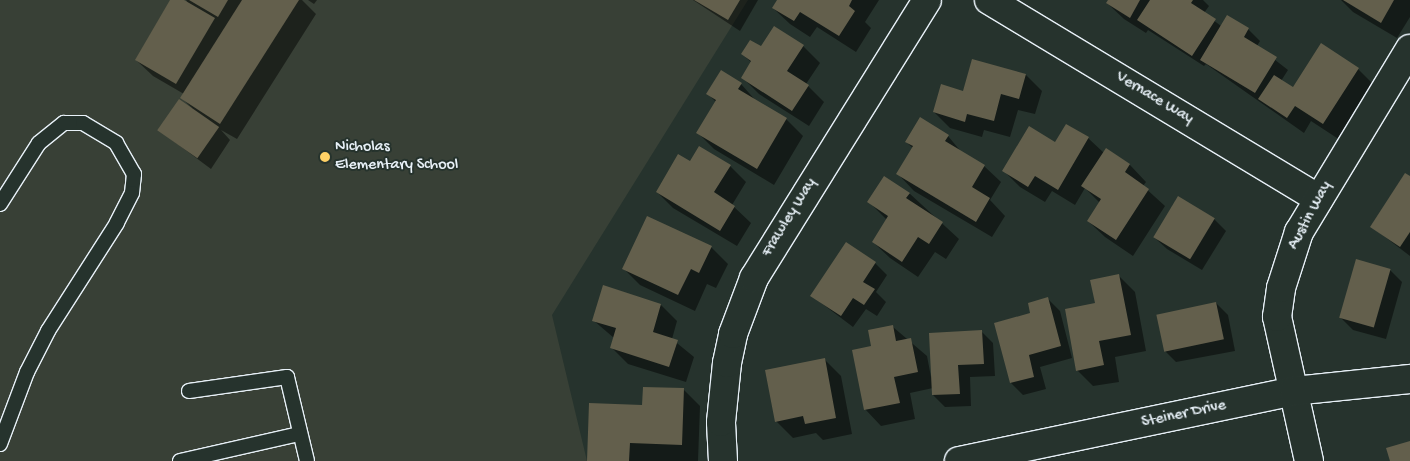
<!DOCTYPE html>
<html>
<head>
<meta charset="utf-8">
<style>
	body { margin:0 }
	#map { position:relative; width:1410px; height:461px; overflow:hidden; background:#26332d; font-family:"Gochi Hand",sans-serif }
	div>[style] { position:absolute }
	.built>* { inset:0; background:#384036 }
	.shadow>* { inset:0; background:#0007 }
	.building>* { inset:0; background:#635f4c; transform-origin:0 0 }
	.roads { filter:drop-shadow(1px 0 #e8f1f8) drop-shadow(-1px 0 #e8f1f8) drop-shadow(0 1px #e8f1f8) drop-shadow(0 -1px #e8f1f8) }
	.lane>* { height:14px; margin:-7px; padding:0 7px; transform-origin:7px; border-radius:7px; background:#26332d }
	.street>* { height:28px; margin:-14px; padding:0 14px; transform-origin:14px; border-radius:14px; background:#26332d }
	.secondary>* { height:28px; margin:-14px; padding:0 14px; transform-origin:14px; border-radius:14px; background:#26332d }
	.dots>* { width:14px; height:14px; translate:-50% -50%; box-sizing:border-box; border:2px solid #26332d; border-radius:50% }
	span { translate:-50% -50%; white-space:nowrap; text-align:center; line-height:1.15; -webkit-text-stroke:4px #26332d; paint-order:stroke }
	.street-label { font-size:16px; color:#e8f1f8 }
	.poi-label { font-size:16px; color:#e8f1f8 }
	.left { translate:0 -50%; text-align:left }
</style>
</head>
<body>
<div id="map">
	<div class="built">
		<div style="clip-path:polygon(0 0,748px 0,552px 315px,587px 461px,0 461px)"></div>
	</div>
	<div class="shadow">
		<div style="clip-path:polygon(171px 0,188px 3px,186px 0,302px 0,316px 14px,237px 139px,221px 130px,230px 140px,211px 169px,160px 131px,192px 108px,182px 98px,184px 94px,153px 76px,136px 60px)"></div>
		<div style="clip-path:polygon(308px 0,317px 0,314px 4px)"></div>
		<div style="clip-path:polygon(693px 0,758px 0,740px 31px)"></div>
		<div style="clip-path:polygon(778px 0,879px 0,865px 22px,871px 28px,856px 52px,817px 27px,810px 37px,790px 24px,773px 8px)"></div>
		<div style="clip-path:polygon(1109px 0,1203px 0,1209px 6px,1204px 13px,1221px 26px,1227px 16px,1248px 29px,1260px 41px,1257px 46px,1288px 70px,1281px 81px,1294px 89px,1322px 45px,1358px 69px,1375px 86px,1340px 140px,1311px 121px,1304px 133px,1206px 64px,1204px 66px,1148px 30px,1146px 33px,1124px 19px,1107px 3px)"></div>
		<div style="clip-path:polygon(1341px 0,1410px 0,1410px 17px,1397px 38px,1353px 12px)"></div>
		<div style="clip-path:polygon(775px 27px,803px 46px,820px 63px,806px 84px,824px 102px,809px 126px,759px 94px,742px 77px,752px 63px,742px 54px,761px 48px)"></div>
		<div style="clip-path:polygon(1026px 75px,1042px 91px,1035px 114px,1018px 110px,1010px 137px,984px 130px,982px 137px,950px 128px,934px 112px,964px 92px)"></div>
		<div style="clip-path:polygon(741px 84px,757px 102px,786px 119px,803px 136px,774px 185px,714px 149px,698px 133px,716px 102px,708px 94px)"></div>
		<div style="clip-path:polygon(1066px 125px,1088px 138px,1104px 153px,1106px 150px,1130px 165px,1146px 182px,1143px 186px,1165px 206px,1133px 256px,1105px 237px,1088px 221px,1100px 203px,1085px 188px,1075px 205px,1052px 191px,1045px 202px,1020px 187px,1004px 171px,1056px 144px)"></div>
		<div style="clip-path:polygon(948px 136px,963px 154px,984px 166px,1001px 182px,990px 200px,1005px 216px,992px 237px,914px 191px,898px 174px,913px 148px,906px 142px)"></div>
		<div style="clip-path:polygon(691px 163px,730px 166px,746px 182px,732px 205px,751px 223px,737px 246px,673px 208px,657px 192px)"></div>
		<div style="clip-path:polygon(1410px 177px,1410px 256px,1372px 227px)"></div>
		<div style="clip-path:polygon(909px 193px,959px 239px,946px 259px,935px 252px,918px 277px,890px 258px,873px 242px,887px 220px,869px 202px)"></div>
		<div style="clip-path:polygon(1214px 219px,1226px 231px,1202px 270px,1167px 249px,1155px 238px)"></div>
		<div style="clip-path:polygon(711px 247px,728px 264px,716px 288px,707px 284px,695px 311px,640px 285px,624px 269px)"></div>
		<div style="clip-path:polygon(875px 263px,887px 275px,876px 292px,886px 302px,877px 316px,866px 309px,853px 327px,812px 296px)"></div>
		<div style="clip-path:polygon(1390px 270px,1402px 282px,1386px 339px,1353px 330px,1341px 318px)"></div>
		<div style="clip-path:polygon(1119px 276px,1135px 292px,1146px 351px,1115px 357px,1119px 382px,1093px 386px,1077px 370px,1096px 304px)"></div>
		<div style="clip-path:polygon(604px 287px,661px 305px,677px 321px,672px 339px,694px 357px,686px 382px,628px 364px,611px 347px,614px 338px,593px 320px)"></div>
		<div style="clip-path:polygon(1048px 299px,1060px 311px,1072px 358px,1040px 367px,1046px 389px,1023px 395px,1011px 383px,996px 323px,1032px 314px)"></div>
		<div style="clip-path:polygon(1216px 303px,1228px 315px,1235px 351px,1176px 362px,1164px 350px)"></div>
		<div style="clip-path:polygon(893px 327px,927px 356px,931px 377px,981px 331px,993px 343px,995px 376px,970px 377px,971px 406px,945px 407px,933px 395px,933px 388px,910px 393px,915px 419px,881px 426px,865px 409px,872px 347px)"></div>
		<div style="clip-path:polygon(824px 359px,841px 376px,852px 434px,823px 440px,816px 433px,793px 438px,776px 421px)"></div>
		<div style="clip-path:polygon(683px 389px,700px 406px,698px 461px,588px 461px,643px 407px)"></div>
	</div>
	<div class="building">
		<div style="clip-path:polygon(170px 0,184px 0,215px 18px,176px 84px,135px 60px)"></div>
		<div style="clip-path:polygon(189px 0,228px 0,218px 17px)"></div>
		<div style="clip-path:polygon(242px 0,299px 0,220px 124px,180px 98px)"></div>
		<div style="clip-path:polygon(694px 0,740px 0,728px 20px)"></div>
		<div style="clip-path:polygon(777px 0,852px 0,849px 6px,855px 11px,839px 36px,800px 12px,794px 21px,772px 8px)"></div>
		<div style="clip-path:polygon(1108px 0,1140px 0,1130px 18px,1106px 3px)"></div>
		<div style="clip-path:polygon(1150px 0,1193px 0,1191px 3px,1216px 19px,1192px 56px,1137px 20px)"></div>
		<div style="clip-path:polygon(1343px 0,1394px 0,1381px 23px)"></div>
		<div style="clip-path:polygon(1227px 15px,1249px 28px,1244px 37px,1277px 57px,1255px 93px,1200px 60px)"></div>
		<div style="clip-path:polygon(774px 26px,804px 45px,787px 71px,809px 85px,792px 111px,741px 78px,751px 61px,741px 54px,750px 40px,761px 46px)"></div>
		<div style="clip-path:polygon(1321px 43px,1359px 68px,1323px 124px,1295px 106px,1287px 118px,1258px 99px,1274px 75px,1293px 87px)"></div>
		<div style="clip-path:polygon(972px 59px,1026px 74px,1019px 99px,1001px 94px,994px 121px,967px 114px,965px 122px,933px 112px,941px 84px,963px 91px)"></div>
		<div style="clip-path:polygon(721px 70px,742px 83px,738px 89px,787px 118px,757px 169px,696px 133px,716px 100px,706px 94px)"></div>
		<div style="left:179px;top:99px;width:49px;height:38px;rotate:35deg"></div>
		<div style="clip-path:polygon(920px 117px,949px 135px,945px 141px,985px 165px,972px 187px,990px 198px,976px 222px,896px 174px,913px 146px,905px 142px)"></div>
		<div style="clip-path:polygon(1066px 124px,1089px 137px,1058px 190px,1035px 176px,1028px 187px,1002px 171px,1029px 126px,1055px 142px)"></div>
		<div style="clip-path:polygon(699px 146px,731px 165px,714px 192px,735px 206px,720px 231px,656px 192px,678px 154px,690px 161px)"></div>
		<div style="clip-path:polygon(1106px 148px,1130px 164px,1125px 172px,1149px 189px,1116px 240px,1087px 221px,1101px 199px,1081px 186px)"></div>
		<div style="clip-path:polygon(1405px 173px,1410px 176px,1410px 232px,1400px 247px,1370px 227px)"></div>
		<div style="clip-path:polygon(884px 176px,910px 193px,906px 198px,943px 222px,929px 244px,918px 237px,902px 262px,872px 242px,888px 216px,867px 202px)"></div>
		<div style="left:1178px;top:196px;width:43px;height:48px;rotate:31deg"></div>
		<div style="clip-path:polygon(647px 216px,712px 246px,699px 273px,691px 269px,678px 295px,622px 269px)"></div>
		<div style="clip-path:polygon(846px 242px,876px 262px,863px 282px,875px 289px,864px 305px,853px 298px,841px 316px,810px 296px)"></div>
		<div style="left:1356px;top:259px;width:36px;height:61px;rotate:16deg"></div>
		<div style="clip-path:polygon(1119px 274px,1131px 335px,1099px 341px,1104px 365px,1076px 371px,1065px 309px,1095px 303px,1090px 280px)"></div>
		<div style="clip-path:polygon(603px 285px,661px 304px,653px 332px,678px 340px,669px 367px,610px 348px,616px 328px,592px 321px)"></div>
		<div style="clip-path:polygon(1048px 297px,1061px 346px,1029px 355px,1034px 377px,1010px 383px,994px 323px,1030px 313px,1028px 303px)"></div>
		<div style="left:1216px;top:302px;width:38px;height:61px;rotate:78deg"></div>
		<div style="clip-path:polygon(893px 325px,896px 341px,911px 338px,918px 372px,894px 377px,900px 403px,864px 410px,852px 350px,871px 346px,868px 330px)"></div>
		<div style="clip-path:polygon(982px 330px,984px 364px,958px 365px,960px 394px,932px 395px,929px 333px)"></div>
		<div style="clip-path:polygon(825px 358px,836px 418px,805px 424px,803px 416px,775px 422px,765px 370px)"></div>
		<div style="clip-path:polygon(643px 387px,684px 388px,682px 445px,630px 443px,629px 461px,587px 461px,589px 403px,642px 405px)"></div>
		<div style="clip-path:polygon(1410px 441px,1410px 461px,1390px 461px,1386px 448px)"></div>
	</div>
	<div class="roads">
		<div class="lane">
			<div style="left:0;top:204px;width:72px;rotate:-57.4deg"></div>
			<div style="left:39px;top:143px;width:32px;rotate:-39deg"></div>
			<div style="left:64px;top:123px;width:19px"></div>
			<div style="left:83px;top:123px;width:39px;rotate:31deg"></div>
			<div style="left:116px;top:143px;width:36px;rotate:60deg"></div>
			<div style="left:134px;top:174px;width:19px;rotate:96deg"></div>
			<div style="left:132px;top:193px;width:34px;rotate:117deg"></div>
			<div style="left:117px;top:223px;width:128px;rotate:122.6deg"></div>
			<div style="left:48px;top:331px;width:46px;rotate:117.1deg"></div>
			<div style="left:27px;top:372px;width:77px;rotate:110.6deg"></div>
			<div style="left:189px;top:391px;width:99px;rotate:-8.1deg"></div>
			<div style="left:287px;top:377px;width:86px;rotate:76.6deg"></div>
			<div style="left:180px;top:461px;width:122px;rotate:-12.8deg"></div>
		</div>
		<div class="street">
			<div style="left:989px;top:0;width:385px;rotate:31.1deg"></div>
			<div style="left:723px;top:461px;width:39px;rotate:-93deg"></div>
			<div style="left:721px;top:422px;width:59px;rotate:-84.2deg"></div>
			<div style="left:727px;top:363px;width:30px;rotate:-78deg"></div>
			<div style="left:733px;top:334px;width:60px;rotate:-69.4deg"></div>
			<div style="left:754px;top:278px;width:327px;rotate:-58.1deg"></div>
			<div style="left:1309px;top:461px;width:148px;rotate:-102.5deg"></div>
			<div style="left:1277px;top:317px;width:29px;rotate:-82deg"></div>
			<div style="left:1281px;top:288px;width:59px;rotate:-72.2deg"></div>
			<div style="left:1299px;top:232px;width:214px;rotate:-58.8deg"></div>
		</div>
		<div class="secondary">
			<div style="left:959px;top:461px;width:342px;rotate:-11.8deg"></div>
			<div style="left:1294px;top:391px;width:117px;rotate:-5.9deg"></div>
		</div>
	</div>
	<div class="dots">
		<div style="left:325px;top:157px;background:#ffd166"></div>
	</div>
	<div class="street-label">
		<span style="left:1154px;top:99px;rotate:31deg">Vernace Way</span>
		<span style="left:1311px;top:216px;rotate:-62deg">Austin Way</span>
		<span style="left:790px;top:218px;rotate:-58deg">Frawley Way</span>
		<span style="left:1184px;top:415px;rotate:-12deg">Steiner Drive</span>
	</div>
	<div class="poi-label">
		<span class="left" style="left:335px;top:157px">Nicholas<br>Elementary School</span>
	</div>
</div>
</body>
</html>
